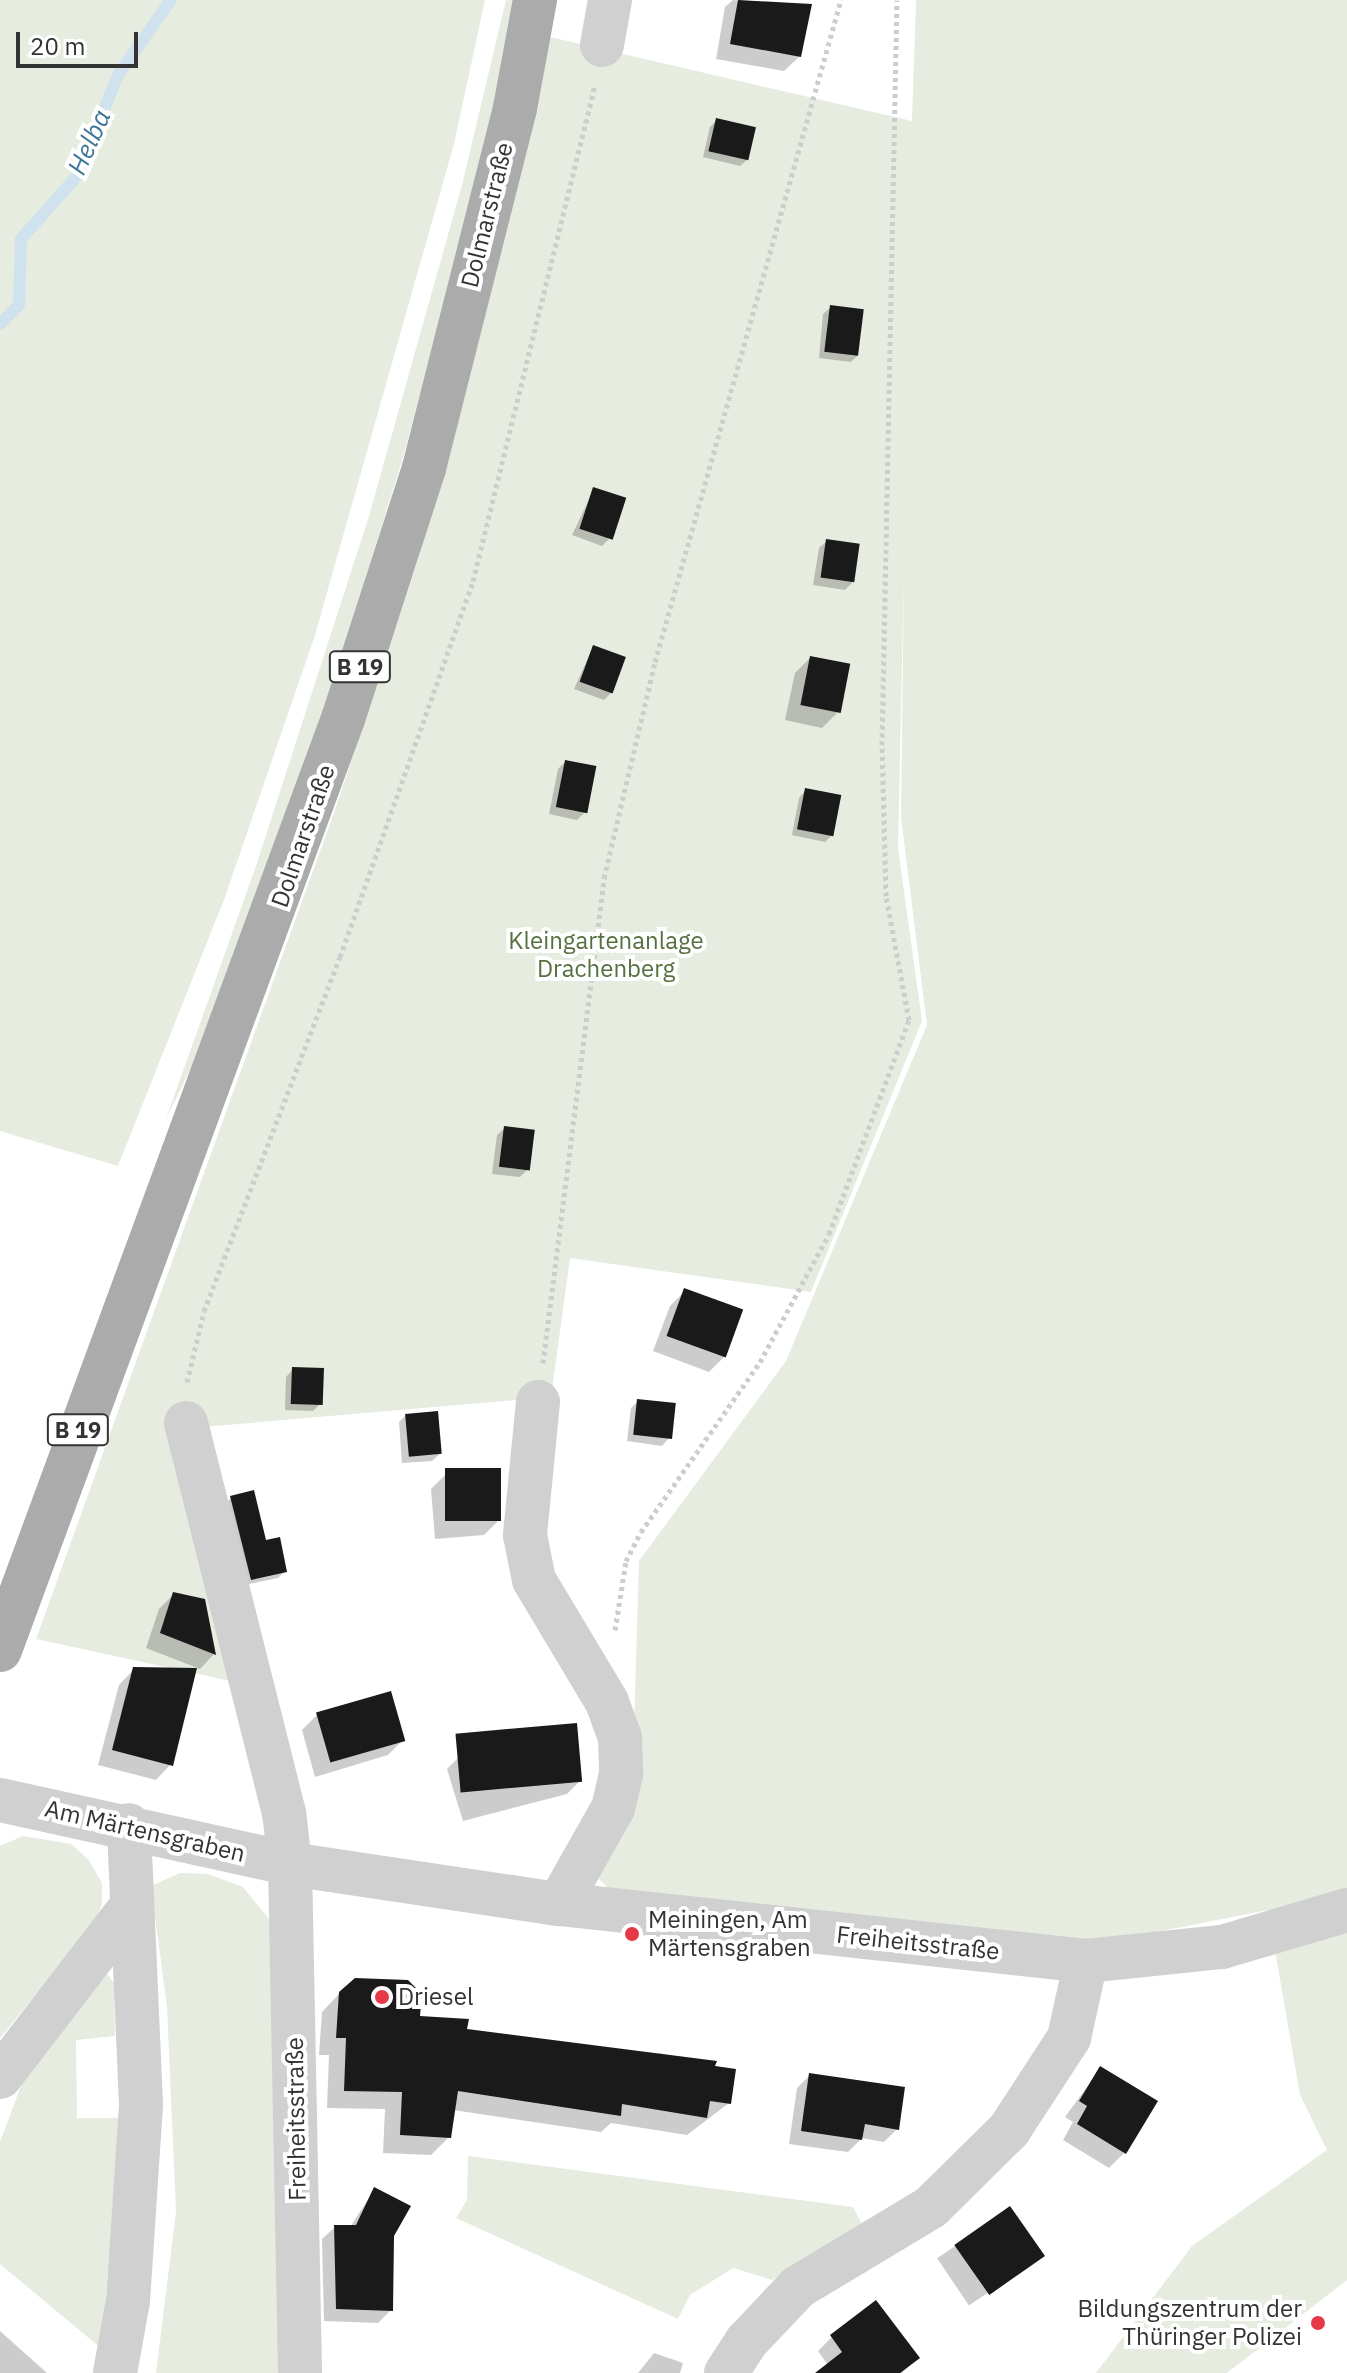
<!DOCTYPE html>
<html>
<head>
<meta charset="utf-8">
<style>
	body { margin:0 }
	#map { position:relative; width:1347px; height:2373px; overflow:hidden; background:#fff; font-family:"IBM Plex Sans",sans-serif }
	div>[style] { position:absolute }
	.green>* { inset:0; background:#e6ecdf }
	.shadow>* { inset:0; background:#0003; transform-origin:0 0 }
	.stream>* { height:12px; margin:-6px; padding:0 6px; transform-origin:6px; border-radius:6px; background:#cfe2ee }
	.building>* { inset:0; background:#1a1a1a; transform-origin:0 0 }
	.path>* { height:5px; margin-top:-2.5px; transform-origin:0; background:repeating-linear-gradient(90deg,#cdcdcd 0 4px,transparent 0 8px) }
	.minor>* { height:44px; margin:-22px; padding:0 22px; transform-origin:22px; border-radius:22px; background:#d0d0d0 }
	.major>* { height:44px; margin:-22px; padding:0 22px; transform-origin:22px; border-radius:22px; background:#ababab }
	.dots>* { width:22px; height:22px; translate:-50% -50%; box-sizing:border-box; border:4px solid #fff; border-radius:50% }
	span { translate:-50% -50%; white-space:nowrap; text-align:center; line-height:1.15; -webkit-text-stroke:8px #fff; paint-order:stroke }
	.shield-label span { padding:2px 6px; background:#fff; border:2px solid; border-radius:6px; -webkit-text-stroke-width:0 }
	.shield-label { font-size:22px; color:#333; font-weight:700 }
	.street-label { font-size:24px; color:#333 }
	.park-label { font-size:24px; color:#56703f }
	.poi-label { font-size:24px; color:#333 }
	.left { translate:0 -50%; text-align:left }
	.right { translate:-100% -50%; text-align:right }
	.water-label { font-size:26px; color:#3f7597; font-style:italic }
	.scale { position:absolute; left:16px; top:32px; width:122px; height:36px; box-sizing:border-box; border:4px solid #333; border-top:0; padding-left:10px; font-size:24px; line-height:28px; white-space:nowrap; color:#333; -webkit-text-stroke:6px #fff; paint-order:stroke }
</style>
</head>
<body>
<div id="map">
	<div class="green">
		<div style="clip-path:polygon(0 0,485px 0,454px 144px,315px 635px,225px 897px,118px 1166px,0 1131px)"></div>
		<div style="clip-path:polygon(506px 0,518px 0,496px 109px,402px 461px,276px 863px,217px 1015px,166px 1119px,256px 866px,369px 516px,462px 185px)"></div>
		<div style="clip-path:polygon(916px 0,1347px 0,1347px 2280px,1227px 2373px,1096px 2373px,1192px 2246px,1327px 2150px,1300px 2095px,1268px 1910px,1095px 1944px,617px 1897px,596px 1876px,632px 1794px,639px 1561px,786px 1361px,927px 1025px,901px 817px,904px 569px,898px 848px,922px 1021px,811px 1292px,570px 1258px,551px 1397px,179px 1429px,240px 1683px,36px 1639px,336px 807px,419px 557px,550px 37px,912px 121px)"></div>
		<div style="clip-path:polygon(23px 1836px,71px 1844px,88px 1859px,102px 1883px,102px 1904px,95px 1922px,0 2038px,0 1846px)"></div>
		<div style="clip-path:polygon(180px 1873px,208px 1874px,243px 1887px,273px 1924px,281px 2373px,156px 2373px,176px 2212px,167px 2007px,151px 1886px)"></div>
		<div style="clip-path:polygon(107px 1974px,114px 1983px,115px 2036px,76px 2040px,77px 2118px,119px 2118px,102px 2349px,0 2264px,0 2142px,22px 2083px)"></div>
		<div style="clip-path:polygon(468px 2156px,853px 2207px,863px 2226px,772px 2280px,733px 2268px,690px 2295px,678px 2319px,456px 2218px,467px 2200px)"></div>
	</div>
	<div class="shadow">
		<div style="clip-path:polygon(733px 0,810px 5px,800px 56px,784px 71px,716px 59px,725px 7px)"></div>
		<div style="clip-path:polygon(717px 120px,748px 159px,740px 166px,703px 157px,710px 127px)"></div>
		<div style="clip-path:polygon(831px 307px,858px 355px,851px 362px,819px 358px,823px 314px)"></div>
		<div style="clip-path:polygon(594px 489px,609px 539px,602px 546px,572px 535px)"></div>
		<div style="clip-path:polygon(827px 541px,852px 583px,845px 590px,813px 585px,819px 548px)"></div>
		<div style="clip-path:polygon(593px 647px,611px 693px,604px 700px,574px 689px)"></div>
		<div style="clip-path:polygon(810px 658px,837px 713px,822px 728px,785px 720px,795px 673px)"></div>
		<div style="clip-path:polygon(565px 762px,584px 813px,577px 820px,549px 814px,558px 769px)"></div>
		<div style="clip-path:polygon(806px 790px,832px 835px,825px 842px,792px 835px,799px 798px)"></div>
		<div style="clip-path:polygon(505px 1128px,527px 1170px,520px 1177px,492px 1174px,497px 1135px)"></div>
		<div style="clip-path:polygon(685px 1291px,724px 1357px,709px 1372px,653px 1351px,670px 1306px)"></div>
		<div style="clip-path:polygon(293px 1369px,320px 1404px,313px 1411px,285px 1410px,286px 1377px)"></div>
		<div style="clip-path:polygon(638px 1401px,669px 1438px,662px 1446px,627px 1441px,631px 1408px)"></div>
		<div style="clip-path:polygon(406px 1415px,440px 1454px,432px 1461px,402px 1463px,399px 1422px)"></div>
		<div style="clip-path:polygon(446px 1474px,499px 1520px,484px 1535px,435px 1539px,431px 1489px)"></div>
		<div style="clip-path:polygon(231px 1498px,285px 1571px,278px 1578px,244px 1585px,224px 1505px)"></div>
		<div style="clip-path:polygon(174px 1594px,203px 1601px,214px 1654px,200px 1669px,146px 1648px,159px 1609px)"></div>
		<div style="clip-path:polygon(134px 1669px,171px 1764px,156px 1780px,98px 1765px,119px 1685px)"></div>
		<div style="clip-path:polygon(317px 1715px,403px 1740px,388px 1755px,315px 1777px,302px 1730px)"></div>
		<div style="clip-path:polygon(460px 1756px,580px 1781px,567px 1794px,463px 1821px,447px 1769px)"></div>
		<div style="clip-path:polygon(340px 1993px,465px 2031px,655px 2058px,659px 2053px,733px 2070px,729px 2103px,687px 2135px,611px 2123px,601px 2132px,453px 2110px,449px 2137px,431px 2155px,383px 2153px,385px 2109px,327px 2108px,329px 2055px,319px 2055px,322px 2012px)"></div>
		<div style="clip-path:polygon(1100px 2069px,1124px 2153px,1109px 2168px,1063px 2140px,1073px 2122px,1065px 2117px)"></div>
		<div style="clip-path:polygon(810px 2075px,897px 2129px,884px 2142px,862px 2138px,848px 2152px,789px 2144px,797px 2088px)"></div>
		<div style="clip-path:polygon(375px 2189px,392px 2236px,391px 2310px,378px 2323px,324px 2321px,322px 2239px,335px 2227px,350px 2227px)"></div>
		<div style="left:1010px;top:2209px;width:57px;height:88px;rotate:56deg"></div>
		<div style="clip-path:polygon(0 2331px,47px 2373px,0 2373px)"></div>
		<div style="clip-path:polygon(832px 2337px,917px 2358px,902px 2373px,819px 2373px,828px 2365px,818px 2351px)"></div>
		<div style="clip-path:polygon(654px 2353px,683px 2363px,680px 2373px,638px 2373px)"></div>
	</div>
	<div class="stream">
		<div style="left:0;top:324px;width:27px;rotate:-45deg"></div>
		<div style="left:19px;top:305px;width:66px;rotate:-88.3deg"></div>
		<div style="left:21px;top:239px;width:84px;rotate:-48.4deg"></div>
		<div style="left:77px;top:176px;width:109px;rotate:-67.9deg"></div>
		<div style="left:118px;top:75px;width:92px;rotate:-54.8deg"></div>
	</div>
	<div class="building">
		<div style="clip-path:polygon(738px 0,812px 4px,801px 57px,730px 44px)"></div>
		<div style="left:716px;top:118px;width:41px;height:34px;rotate:13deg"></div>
		<div style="left:830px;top:305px;width:34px;height:47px;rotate:7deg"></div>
		<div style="left:593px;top:487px;width:35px;height:44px;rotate:18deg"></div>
		<div style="left:826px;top:539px;width:34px;height:39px;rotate:8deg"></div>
		<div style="left:593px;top:645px;width:35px;height:39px;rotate:20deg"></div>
		<div style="left:810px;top:656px;width:41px;height:50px;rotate:11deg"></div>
		<div style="left:565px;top:760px;width:32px;height:48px;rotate:11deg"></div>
		<div style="left:805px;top:788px;width:37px;height:42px;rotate:11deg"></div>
		<div style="left:504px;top:1126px;width:31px;height:41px;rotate:7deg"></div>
		<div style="left:684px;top:1288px;width:63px;height:51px;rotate:20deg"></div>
		<div style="left:292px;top:1367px;width:32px;height:37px;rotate:2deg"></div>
		<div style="left:637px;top:1399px;width:39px;height:36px;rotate:6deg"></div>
		<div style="left:438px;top:1411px;width:43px;height:33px;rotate:85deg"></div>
		<div style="left:501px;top:1468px;width:53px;height:56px;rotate:90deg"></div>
		<div style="clip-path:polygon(254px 1490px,266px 1540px,280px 1537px,287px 1572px,251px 1580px,230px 1496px)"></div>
		<div style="clip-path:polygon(173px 1592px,205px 1599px,216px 1655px,160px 1633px)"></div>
		<div style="clip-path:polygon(133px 1667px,197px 1668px,173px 1766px,112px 1750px)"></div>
		<div style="left:391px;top:1691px;width:52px;height:78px;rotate:74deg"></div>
		<div style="left:577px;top:1723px;width:59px;height:122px;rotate:85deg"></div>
		<div style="clip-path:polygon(355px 1978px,408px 1980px,422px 1994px,420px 2016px,469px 2019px,467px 2029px,717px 2061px,715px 2066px,736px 2069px,731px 2104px,710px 2101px,707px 2118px,622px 2104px,621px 2116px,458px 2091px,451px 2138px,400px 2135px,402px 2092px,344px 2091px,346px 2038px,336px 2038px,339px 1992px)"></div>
		<div style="clip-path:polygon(1100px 2066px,1158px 2101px,1126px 2154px,1077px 2124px,1087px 2106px,1079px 2101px)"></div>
		<div style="clip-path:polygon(809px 2073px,905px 2087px,899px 2130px,865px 2124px,862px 2140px,801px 2131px)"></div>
		<div style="clip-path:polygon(374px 2187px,411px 2206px,394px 2236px,393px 2311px,336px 2309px,334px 2225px,356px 2225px)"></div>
		<div style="left:1010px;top:2206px;width:61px;height:68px;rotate:55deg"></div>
		<div style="clip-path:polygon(876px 2300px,920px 2358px,900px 2373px,815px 2373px,842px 2352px,830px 2335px)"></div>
	</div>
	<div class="path">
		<div style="left:543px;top:1363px;width:489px;rotate:-82.8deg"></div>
		<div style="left:604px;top:878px;width:222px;rotate:-76.7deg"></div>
		<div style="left:655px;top:662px;width:688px;rotate:-74.31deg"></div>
		<div style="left:187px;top:1382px;width:73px;rotate:-76.5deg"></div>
		<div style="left:204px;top:1311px;width:379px;rotate:-69deg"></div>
		<div style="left:340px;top:957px;width:399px;rotate:-70.5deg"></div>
		<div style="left:473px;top:581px;width:511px;rotate:-76.18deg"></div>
		<div style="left:615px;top:1630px;width:70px;rotate:-80.9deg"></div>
		<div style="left:626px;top:1561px;width:33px;rotate:-63deg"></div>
		<div style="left:641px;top:1532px;width:208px;rotate:-55deg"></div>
		<div style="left:760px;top:1362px;width:145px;rotate:-61.7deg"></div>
		<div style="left:829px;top:1234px;width:228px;rotate:-69.5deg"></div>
		<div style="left:909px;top:1020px;width:126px;rotate:-100.5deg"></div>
		<div style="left:886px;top:896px;width:151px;rotate:-91.5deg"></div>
		<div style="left:882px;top:745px;width:745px;rotate:-88.85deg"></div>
	</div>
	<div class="minor">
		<div style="left:602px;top:45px;width:46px;rotate:-79.9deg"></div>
		<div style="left:538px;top:1402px;width:134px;rotate:95.6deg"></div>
		<div style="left:525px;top:1535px;width:46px;rotate:78.7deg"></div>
		<div style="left:534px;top:1580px;width:142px;rotate:59.1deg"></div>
		<div style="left:607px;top:1702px;width:37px;rotate:70deg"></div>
		<div style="left:620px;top:1737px;width:37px;rotate:88deg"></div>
		<div style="left:621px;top:1774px;width:35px;rotate:103deg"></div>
		<div style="left:613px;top:1808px;width:110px;rotate:119.4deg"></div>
		<div style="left:186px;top:1423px;width:401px;rotate:75.9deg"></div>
		<div style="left:284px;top:1812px;width:52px;rotate:83.4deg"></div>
		<div style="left:290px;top:1864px;width:509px;rotate:88.87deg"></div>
		<div style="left:0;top:1800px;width:297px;rotate:12.4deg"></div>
		<div style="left:290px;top:1864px;width:272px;rotate:8.5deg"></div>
		<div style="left:559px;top:1904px;width:530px;rotate:6.17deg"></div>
		<div style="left:1086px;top:1961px;width:137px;rotate:-5.9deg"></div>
		<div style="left:1222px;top:1947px;width:130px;rotate:-16.5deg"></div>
		<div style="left:0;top:2077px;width:213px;rotate:-52.4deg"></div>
		<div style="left:115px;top:2373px;width:73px;rotate:-79.8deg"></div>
		<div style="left:128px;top:2301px;width:197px;rotate:-86.2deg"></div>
		<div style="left:141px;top:2104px;width:279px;rotate:-92.5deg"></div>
		<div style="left:726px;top:2373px;width:37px;rotate:-57deg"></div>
		<div style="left:746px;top:2342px;width:76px;rotate:-46.6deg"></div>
		<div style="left:798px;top:2287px;width:155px;rotate:-31deg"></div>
		<div style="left:931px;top:2207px;width:110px;rotate:-44.6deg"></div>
		<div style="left:1009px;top:2130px;width:110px;rotate:-56.9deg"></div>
		<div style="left:1069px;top:2038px;width:79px;rotate:-77.6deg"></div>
	</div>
	<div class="major">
		<div style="left:0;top:1650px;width:992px;rotate:-69.78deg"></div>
		<div style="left:343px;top:719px;width:264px;rotate:-72.1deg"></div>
		<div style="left:424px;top:468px;width:371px;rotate:-75.8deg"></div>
		<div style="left:515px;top:108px;width:110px;rotate:-79.5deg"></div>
	</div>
	<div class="dots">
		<div style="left:632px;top:1934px;background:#e63946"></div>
		<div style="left:382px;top:1997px;background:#e63946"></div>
		<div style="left:1318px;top:2323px;background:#e63946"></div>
	</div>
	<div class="shield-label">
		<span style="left:360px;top:667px">B 19</span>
		<span style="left:78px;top:1430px">B 19</span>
	</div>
	<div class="street-label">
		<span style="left:487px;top:215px;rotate:-76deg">Dolmarstraße</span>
		<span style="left:303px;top:836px;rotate:-71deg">Dolmarstraße</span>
		<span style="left:145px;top:1831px;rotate:13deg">Am Märtensgraben</span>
		<span style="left:918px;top:1943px;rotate:6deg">Freiheitsstraße</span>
		<span style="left:296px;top:2119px;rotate:-91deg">Freiheitsstraße</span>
	</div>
	<div class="park-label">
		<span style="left:606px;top:955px">Kleingartenanlage<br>Drachenberg</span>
	</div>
	<div class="poi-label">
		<span class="left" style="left:648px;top:1934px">Meiningen, Am<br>Märtensgraben</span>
		<span class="left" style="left:398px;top:1997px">Driesel</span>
		<span class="right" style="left:1302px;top:2323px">Bildungszentrum der<br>Thüringer Polizei</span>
	</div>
	<div class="water-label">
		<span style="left:89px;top:142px;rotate:-66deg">Helba</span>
	</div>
	<div class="scale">20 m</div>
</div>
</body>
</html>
